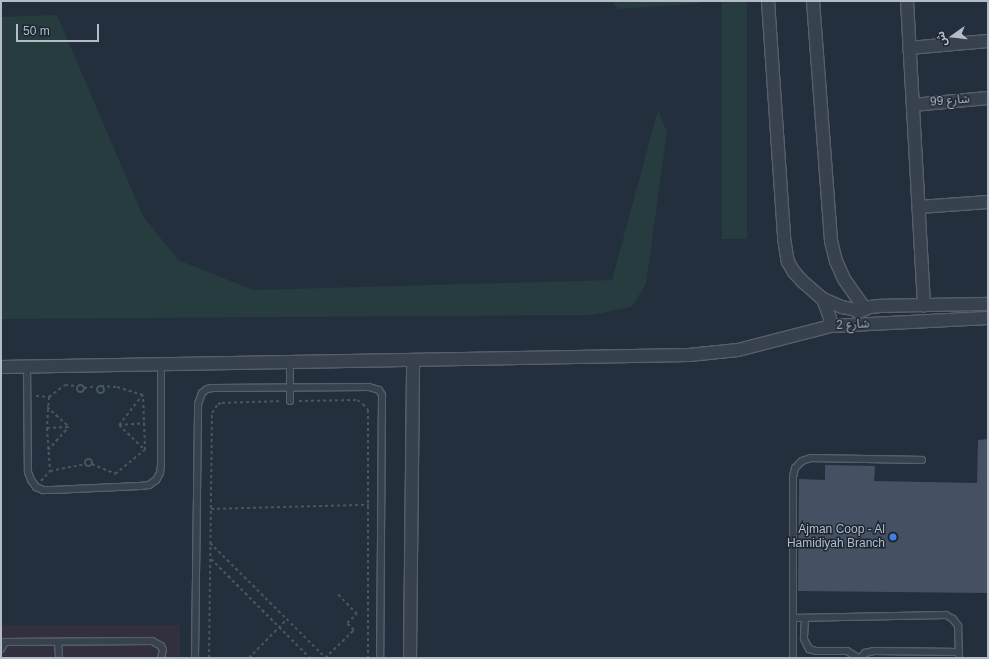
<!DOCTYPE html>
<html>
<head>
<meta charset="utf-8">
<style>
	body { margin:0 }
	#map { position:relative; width:989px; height:659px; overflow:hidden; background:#242f3e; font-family:Helvetica,"Noto Sans Arabic",sans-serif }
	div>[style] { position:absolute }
	.medical>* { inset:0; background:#32303f; transform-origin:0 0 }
	.green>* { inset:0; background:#263c3f; transform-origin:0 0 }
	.building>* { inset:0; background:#455162 }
	.path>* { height:2px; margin-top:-1px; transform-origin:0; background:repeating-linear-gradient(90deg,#44595c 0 3px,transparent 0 6px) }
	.path>.ring { margin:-1px; padding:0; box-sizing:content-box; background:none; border:2px solid #44595c; border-radius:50% }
	.roads { filter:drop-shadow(1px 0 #565f6c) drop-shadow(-1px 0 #565f6c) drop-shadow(0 1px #565f6c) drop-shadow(0 -1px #565f6c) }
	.lane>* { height:6px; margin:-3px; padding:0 3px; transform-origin:3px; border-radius:3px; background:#38414e }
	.street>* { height:12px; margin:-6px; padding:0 6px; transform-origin:6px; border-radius:6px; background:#38414e }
	.dots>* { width:11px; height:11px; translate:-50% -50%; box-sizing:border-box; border:2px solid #1d2633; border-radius:50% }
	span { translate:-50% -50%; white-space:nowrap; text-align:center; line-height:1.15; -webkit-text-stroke:3px #1d2633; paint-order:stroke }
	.street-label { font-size:12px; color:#b4bcc9 }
	.poi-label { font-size:12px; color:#b4bcc9 }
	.right { translate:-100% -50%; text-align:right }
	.frame { position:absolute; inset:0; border:2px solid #b4bcc9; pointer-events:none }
	.north { position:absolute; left:933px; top:16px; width:40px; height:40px; -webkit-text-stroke:3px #1d2633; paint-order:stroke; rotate:256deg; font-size:11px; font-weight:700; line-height:16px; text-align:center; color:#b4bcc9 }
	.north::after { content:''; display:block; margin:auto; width:14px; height:18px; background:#b4bcc9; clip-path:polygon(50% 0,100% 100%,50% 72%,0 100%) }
	.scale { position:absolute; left:16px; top:24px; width:83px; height:18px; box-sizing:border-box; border:2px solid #b4bcc9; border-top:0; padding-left:5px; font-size:12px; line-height:14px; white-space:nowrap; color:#b4bcc9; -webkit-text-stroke:3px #1d2633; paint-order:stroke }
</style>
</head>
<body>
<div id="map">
	<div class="medical">
		<div style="left:1px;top:625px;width:179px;height:33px"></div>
	</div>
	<div class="green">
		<div style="clip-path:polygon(611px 1px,702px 1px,701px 3px,619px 9px)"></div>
		<div style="left:722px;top:1px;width:25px;height:238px"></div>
		<div style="clip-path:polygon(57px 15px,143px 216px,178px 260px,253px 290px,612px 280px,658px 110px,667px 132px,646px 284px,631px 307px,592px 315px,1px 319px,1px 17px)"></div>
	</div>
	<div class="building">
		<div style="clip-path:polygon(988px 439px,988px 593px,798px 591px,799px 479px,825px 480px,825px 465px,875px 466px,874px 481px,977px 483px,978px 440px)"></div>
	</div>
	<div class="path">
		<div class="ring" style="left:76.5px;top:384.5px;width:5px;height:5px"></div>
		<div class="ring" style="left:96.5px;top:385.5px;width:5px;height:5px"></div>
		<div style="left:84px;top:388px;width:12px;rotate:-9deg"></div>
		<div style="left:36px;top:396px;width:13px;rotate:4deg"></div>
		<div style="left:49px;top:397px;width:20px;rotate:-37deg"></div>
		<div style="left:65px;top:385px;width:12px;rotate:5deg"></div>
		<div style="left:49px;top:397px;width:31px;rotate:94deg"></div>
		<div style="left:47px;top:428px;width:43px;rotate:86deg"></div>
		<div style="left:50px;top:471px;width:36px;rotate:-11deg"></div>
		<div style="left:299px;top:401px;width:58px;rotate:-1deg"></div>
		<div style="left:357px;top:400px;width:7px;rotate:34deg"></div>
		<div style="left:363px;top:404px;width:8px;rotate:50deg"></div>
		<div style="left:368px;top:410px;width:248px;rotate:90deg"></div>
		<div style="left:47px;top:407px;width:30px;rotate:42deg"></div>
		<div style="left:119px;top:425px;width:37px;rotate:-52deg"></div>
		<div style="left:119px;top:425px;width:36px;rotate:44deg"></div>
		<div style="left:119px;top:425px;width:26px;rotate:-4deg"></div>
		<div style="left:47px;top:428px;width:21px;rotate:-3deg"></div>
		<div style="left:48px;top:450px;width:31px;rotate:-48deg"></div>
		<div class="ring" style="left:84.5px;top:458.5px;width:5px;height:5px"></div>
		<div style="left:92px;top:464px;width:25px;rotate:23deg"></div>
		<div style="left:115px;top:474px;width:38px;rotate:-39deg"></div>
		<div style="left:145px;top:450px;width:55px;rotate:-92.1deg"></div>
		<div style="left:143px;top:395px;width:28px;rotate:-163deg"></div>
		<div style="left:116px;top:387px;width:14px;rotate:-176deg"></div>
		<div style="left:41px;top:481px;width:13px;rotate:-48deg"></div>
		<div style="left:211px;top:509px;width:158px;rotate:-1.5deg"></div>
		<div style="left:210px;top:543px;width:163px;rotate:44.8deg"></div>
		<div style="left:211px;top:559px;width:140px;rotate:45deg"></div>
		<div style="left:209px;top:658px;width:245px;rotate:-89.3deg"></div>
		<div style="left:212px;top:413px;width:11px;rotate:-56deg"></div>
		<div style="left:218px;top:404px;width:4px;rotate:-14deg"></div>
		<div style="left:222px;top:403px;width:60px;rotate:-1.9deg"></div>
		<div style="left:249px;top:658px;width:54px;rotate:-45.7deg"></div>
		<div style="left:325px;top:658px;width:40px;rotate:-44deg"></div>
		<div style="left:354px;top:630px;width:10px;rotate:-135deg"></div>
		<div style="left:347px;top:623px;width:13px;rotate:-42deg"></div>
		<div style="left:357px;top:614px;width:28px;rotate:-134deg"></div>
	</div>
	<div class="roads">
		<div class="lane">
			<div style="left:290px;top:362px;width:39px;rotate:90deg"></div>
			<div style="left:27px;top:366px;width:106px;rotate:89.5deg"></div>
			<div style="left:28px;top:472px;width:9px;rotate:69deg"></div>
			<div style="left:31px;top:480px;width:9px;rotate:54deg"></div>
			<div style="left:36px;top:487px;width:8px;rotate:23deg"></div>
			<div style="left:43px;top:490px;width:9px"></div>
			<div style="left:52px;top:490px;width:88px;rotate:-2.6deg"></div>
			<div style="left:140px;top:486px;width:9px;rotate:-6deg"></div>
			<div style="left:149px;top:485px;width:9px;rotate:-36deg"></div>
			<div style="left:156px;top:480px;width:8px;rotate:-60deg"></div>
			<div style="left:160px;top:473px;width:8px;rotate:-83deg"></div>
			<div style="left:161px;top:465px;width:101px;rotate:-90deg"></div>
			<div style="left:793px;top:618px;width:153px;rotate:-1.1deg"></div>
			<div style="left:946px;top:615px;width:8px;rotate:30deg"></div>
			<div style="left:953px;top:619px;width:9px;rotate:54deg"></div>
			<div style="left:958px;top:626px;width:32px;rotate:88deg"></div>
			<div style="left:805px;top:618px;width:21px;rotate:93deg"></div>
			<div style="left:804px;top:639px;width:11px;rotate:63deg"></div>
			<div style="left:809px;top:649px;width:7px;rotate:16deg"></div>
			<div style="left:816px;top:651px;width:31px"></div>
			<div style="left:847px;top:651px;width:13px;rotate:32deg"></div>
			<div style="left:1px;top:642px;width:151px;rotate:-0.4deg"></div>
			<div style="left:152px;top:641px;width:10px;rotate:29deg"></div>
			<div style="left:161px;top:646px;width:4px;rotate:63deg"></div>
			<div style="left:163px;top:650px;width:8px;rotate:104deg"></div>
			<div style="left:58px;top:642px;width:16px;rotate:86deg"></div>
			<div style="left:1px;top:649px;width:8px;rotate:-60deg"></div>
			<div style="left:195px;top:658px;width:254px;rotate:-89.3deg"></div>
			<div style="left:198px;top:404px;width:12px;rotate:-70deg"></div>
			<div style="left:202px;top:393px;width:6px;rotate:-39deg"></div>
			<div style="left:207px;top:389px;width:6px;rotate:-9deg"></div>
			<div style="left:213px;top:388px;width:156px;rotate:-0.4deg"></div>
			<div style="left:369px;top:387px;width:10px;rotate:17deg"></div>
			<div style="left:379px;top:390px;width:6px;rotate:59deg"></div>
			<div style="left:382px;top:395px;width:263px;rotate:90.4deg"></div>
			<div style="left:793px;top:658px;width:181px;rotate:-90deg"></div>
			<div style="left:793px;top:477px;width:9px;rotate:-77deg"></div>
			<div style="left:795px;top:468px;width:10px;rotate:-45deg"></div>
			<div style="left:802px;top:461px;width:9px;rotate:-18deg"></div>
			<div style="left:811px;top:458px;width:111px;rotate:1deg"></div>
			<div style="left:860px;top:658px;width:7px;rotate:-45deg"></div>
			<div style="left:865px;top:653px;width:9px;rotate:-13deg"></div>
			<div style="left:874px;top:651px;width:85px;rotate:0.7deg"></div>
		</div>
		<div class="street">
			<div style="left:768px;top:1px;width:238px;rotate:86.1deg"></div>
			<div style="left:784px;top:238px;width:24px;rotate:81deg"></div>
			<div style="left:788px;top:262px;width:12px;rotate:59deg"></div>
			<div style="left:794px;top:272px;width:12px;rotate:48deg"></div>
			<div style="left:802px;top:281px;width:28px;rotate:41deg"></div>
			<div style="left:823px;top:299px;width:21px;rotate:23deg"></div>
			<div style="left:842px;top:307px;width:19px;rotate:12deg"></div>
			<div style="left:813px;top:1px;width:241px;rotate:85.7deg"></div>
			<div style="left:831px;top:241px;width:21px;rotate:76deg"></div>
			<div style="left:836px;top:261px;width:20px;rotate:66deg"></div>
			<div style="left:844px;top:279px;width:37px;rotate:55deg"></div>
			<div style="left:907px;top:1px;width:305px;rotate:86.8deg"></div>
			<div style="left:909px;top:48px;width:79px;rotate:-5.1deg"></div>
			<div style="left:913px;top:105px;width:75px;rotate:-5.3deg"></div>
			<div style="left:919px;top:207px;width:69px;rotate:-4.1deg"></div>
			<div style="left:823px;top:299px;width:20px;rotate:70deg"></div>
			<div style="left:830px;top:318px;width:8px;rotate:83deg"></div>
			<div style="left:858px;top:312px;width:13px;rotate:-23deg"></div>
			<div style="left:870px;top:307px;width:10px;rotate:-6deg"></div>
			<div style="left:880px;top:306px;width:108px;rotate:-1.1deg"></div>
			<div style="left:1px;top:367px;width:688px;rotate:-1deg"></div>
			<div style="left:689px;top:355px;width:49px;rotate:-5.8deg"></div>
			<div style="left:738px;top:350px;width:96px;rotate:-14.5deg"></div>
			<div style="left:831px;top:326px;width:157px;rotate:-2.9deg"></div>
			<div style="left:410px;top:658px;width:298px;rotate:-89.4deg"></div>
		</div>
	</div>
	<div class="dots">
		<div style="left:893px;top:537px;background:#3f7fe0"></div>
	</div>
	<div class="street-label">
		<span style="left:950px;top:101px;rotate:-5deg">شارع 99</span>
		<span style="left:853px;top:325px;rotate:-3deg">شارع 2</span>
	</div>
	<div class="poi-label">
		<span class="right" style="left:885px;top:537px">Ajman Coop - Al<br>Hamidiyah Branch</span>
	</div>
	<div class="frame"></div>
	<div class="north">ش</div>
	<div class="scale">50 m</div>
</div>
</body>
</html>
